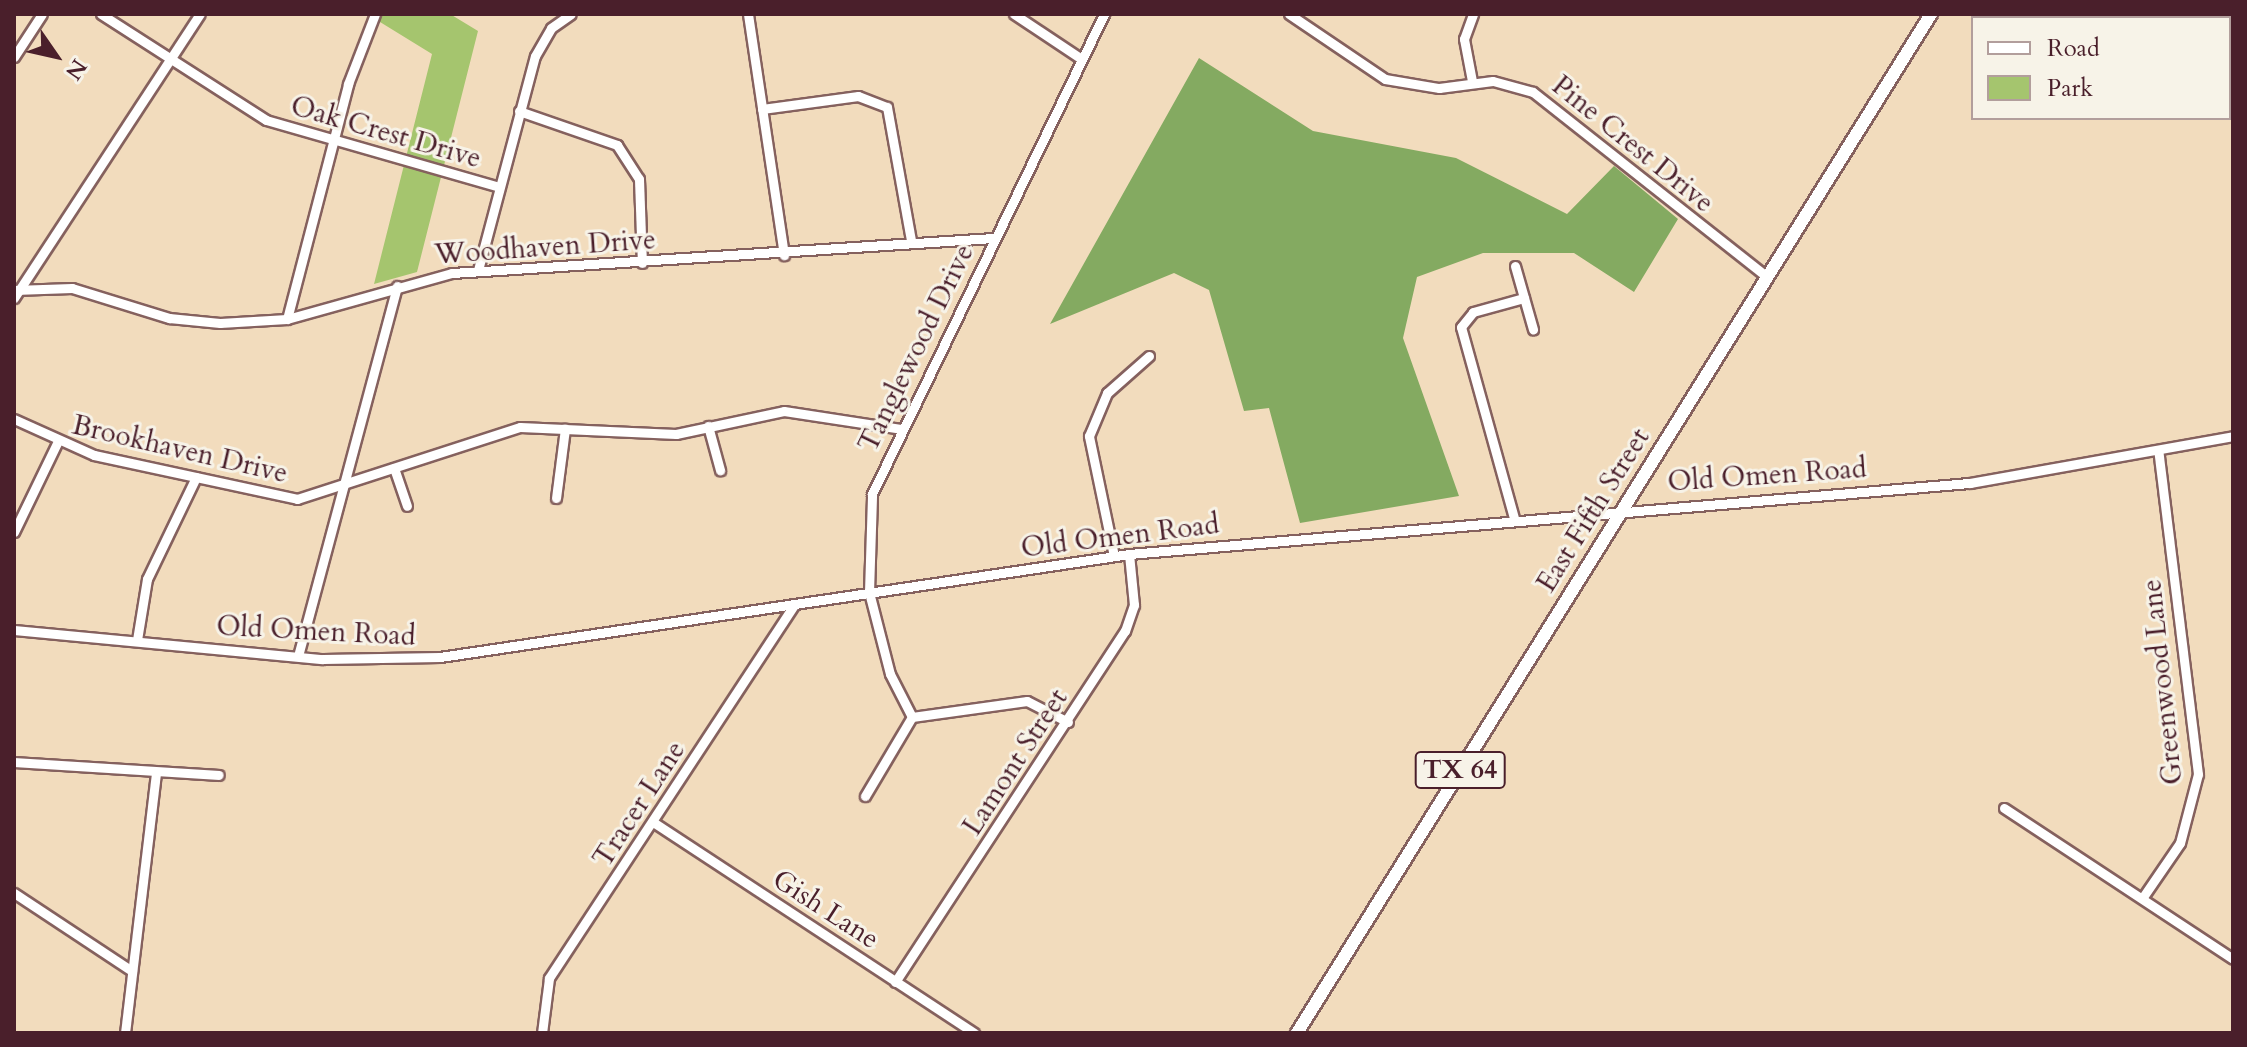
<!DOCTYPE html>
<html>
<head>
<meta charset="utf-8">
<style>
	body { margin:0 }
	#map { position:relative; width:2247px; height:1047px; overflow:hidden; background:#f2dcbd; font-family:Cardo,serif }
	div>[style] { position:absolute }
	.green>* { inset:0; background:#a5c56e }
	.forest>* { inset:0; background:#84aa61 }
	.roads { filter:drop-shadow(2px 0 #85615e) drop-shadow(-2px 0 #85615e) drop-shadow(0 2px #85615e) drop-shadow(0 -2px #85615e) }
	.minor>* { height:9px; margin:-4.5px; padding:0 4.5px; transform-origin:4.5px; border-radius:4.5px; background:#fff }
	.major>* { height:12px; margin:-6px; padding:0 6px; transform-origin:6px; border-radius:6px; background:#fff }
	.highway>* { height:14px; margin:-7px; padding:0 7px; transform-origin:7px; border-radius:7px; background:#fff }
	span { translate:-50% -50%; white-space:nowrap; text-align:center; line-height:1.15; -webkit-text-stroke:6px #f7f3e8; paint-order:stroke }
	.shield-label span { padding:2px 6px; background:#f7f3e8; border:2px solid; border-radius:6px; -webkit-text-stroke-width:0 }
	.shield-label { font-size:26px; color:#4a1f2b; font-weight:700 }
	.street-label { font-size:28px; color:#4a1f2b }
	.frame { position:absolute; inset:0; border:16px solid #4a1f2b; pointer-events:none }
	.legend { position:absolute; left:1971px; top:16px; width:260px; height:104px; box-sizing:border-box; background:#f7f3e8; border:2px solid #b29e9c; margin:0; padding:10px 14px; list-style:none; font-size:24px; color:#4a1f2b }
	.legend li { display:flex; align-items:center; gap:16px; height:40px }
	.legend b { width:40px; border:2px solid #b29e9c }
	.north { position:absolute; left:16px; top:16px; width:80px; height:80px; -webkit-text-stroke:6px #f7f3e8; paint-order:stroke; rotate:124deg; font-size:22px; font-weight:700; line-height:32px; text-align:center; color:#4a1f2b }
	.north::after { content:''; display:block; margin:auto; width:28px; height:36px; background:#4a1f2b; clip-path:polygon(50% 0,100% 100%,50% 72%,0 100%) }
</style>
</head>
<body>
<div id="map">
	<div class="green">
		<div style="clip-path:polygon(367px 14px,450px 14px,478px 31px,417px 272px,374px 284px,432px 54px)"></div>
	</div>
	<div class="forest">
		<div style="clip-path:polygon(1199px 58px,1313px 131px,1456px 158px,1567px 214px,1614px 166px,1678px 219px,1634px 292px,1574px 253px,1483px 253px,1417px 277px,1403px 338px,1459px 496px,1300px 523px,1269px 408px,1244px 411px,1209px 290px,1174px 273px,1050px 324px)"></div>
	</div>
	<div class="roads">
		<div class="minor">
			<div style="left:101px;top:14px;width:196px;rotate:32.7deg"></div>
			<div style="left:266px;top:120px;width:242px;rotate:16deg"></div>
			<div style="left:748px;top:14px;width:244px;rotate:81.5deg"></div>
			<div style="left:1014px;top:14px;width:79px;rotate:33.7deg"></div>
			<div style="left:1289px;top:14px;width:116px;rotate:34.1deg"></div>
			<div style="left:1385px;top:79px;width:55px;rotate:9.5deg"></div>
			<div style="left:1439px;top:88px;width:54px;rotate:-7.4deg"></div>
			<div style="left:1493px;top:81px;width:41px;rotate:15.4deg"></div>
			<div style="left:1533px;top:92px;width:297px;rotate:38.3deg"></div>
			<div style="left:14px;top:57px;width:51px;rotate:-56.9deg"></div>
			<div style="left:1472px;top:81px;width:43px;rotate:-100.8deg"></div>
			<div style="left:1464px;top:39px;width:27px;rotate:-70deg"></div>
			<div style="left:762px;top:109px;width:97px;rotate:-7.7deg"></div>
			<div style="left:858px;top:96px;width:31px;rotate:21deg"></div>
			<div style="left:887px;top:107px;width:136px;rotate:79.8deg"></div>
			<div style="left:519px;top:111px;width:104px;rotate:19.1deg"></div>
			<div style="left:617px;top:145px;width:40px;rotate:57.1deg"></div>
			<div style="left:639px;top:179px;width:84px;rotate:88deg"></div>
			<div style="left:1515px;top:266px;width:66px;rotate:74.1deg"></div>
			<div style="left:478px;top:270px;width:221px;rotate:-75.1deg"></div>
			<div style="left:535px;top:56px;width:32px;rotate:-60deg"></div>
			<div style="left:551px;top:28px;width:24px;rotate:-35deg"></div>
			<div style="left:14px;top:290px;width:58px;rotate:-2deg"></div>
			<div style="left:72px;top:288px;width:102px;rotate:17.2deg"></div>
			<div style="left:169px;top:318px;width:51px;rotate:5.6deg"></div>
			<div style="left:220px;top:323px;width:67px;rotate:-3.4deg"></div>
			<div style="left:287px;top:319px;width:171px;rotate:-15.6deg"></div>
			<div style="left:452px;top:273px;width:542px;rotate:-3.7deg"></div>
			<div style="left:14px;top:298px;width:339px;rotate:-56.8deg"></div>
			<div style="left:287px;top:319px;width:243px;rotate:-75.4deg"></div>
			<div style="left:348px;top:84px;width:75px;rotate:-68.9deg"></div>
			<div style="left:14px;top:419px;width:88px;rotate:24.2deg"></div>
			<div style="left:94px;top:455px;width:208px;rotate:12.2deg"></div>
			<div style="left:297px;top:499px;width:234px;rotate:-17.9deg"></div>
			<div style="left:520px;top:427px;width:156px;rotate:2.6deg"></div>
			<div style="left:676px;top:434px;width:110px;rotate:-12deg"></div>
			<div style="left:784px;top:411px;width:118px;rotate:8.7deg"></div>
			<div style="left:708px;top:426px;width:46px;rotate:74.7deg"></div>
			<div style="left:394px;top:468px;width:40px;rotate:71.1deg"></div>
			<div style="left:556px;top:498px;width:70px;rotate:-82.6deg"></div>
			<div style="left:1514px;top:518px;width:198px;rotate:-105.5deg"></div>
			<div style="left:1461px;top:327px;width:19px;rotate:-51deg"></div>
			<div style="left:1473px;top:312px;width:53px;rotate:-15.4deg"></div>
			<div style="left:14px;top:532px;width:99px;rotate:-64.2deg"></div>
			<div style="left:1114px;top:556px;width:123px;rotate:-101.8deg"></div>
			<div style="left:1089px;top:436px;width:47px;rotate:-67.3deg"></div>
			<div style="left:1107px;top:393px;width:56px;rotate:-41.4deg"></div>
			<div style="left:14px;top:630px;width:310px;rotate:5.4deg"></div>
			<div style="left:323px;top:659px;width:117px;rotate:-1deg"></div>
			<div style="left:440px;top:657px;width:697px;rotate:-8.5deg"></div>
			<div style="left:1129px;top:554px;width:844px;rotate:-4.83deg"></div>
			<div style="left:1970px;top:483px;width:267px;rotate:-10.1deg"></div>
			<div style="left:137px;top:640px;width:62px;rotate:-80.7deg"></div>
			<div style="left:147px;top:579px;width:113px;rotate:-64.3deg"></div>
			<div style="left:298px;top:656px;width:383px;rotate:-75deg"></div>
			<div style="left:912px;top:717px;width:48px;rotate:-117.1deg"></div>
			<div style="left:890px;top:674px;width:85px;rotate:-104.4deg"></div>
			<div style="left:869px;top:592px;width:98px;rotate:-88.2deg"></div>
			<div style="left:872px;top:494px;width:533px;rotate:-64.2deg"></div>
			<div style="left:912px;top:717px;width:116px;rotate:-7.9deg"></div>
			<div style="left:1027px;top:701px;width:46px;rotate:27.1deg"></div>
			<div style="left:14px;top:762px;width:205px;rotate:3.6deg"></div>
			<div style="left:865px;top:796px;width:92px;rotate:-59.3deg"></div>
			<div style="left:2004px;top:808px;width:274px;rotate:33.4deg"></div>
			<div style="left:653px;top:822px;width:384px;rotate:33.3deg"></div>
			<div style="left:14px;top:893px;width:141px;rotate:33.5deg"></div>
			<div style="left:2143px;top:897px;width:65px;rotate:-55.6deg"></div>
			<div style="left:2180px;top:843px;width:71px;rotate:-75.4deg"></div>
			<div style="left:2198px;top:774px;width:326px;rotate:-97deg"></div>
			<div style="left:895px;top:982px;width:420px;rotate:-56.8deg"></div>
			<div style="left:1125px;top:631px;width:28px;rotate:-71deg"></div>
			<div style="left:1134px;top:605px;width:51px;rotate:-95.6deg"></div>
			<div style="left:125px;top:1033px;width:262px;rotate:-83.2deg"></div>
			<div style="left:542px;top:1033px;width:55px;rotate:-82.7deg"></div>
			<div style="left:549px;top:978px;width:446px;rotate:-56.7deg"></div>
		</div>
		<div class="major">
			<div style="left:1297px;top:1033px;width:1200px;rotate:-58.11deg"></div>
		</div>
		<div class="highway">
			<div style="left:2114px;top:14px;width:8px;rotate:30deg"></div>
			<div style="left:2179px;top:14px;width:9px;rotate:27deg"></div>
			<div style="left:2229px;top:40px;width:4px;rotate:27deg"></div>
			<div style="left:2229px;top:73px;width:4px;rotate:27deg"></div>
		</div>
	</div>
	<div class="shield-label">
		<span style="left:1460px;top:770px">TX 64</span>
	</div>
	<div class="street-label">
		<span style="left:386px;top:132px;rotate:16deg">Oak Crest Drive</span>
		<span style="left:1633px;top:144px;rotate:39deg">Pine Crest Drive</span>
		<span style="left:545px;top:247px;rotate:-4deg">Woodhaven Drive</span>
		<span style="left:916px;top:348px;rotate:-64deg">Tanglewood Drive</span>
		<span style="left:180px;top:449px;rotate:13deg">Brookhaven Drive</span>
		<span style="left:1767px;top:475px;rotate:-4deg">Old Omen Road</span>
		<span style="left:1593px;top:510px;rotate:-58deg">East Fifth Street</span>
		<span style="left:1120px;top:536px;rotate:-7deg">Old Omen Road</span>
		<span style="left:316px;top:631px;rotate:3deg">Old Omen Road</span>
		<span style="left:2162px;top:682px;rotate:-96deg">Greenwood Lane</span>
		<span style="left:1015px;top:762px;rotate:-57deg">Lamont Street</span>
		<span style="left:639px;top:804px;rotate:-57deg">Tracer Lane</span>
		<span style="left:826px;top:909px;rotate:33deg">Gish Lane</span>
	</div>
	<div class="frame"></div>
	<ul class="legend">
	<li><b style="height:10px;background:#fff"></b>Road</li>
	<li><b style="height:22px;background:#a5c56e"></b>Park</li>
	</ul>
	<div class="north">N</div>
</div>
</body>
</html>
